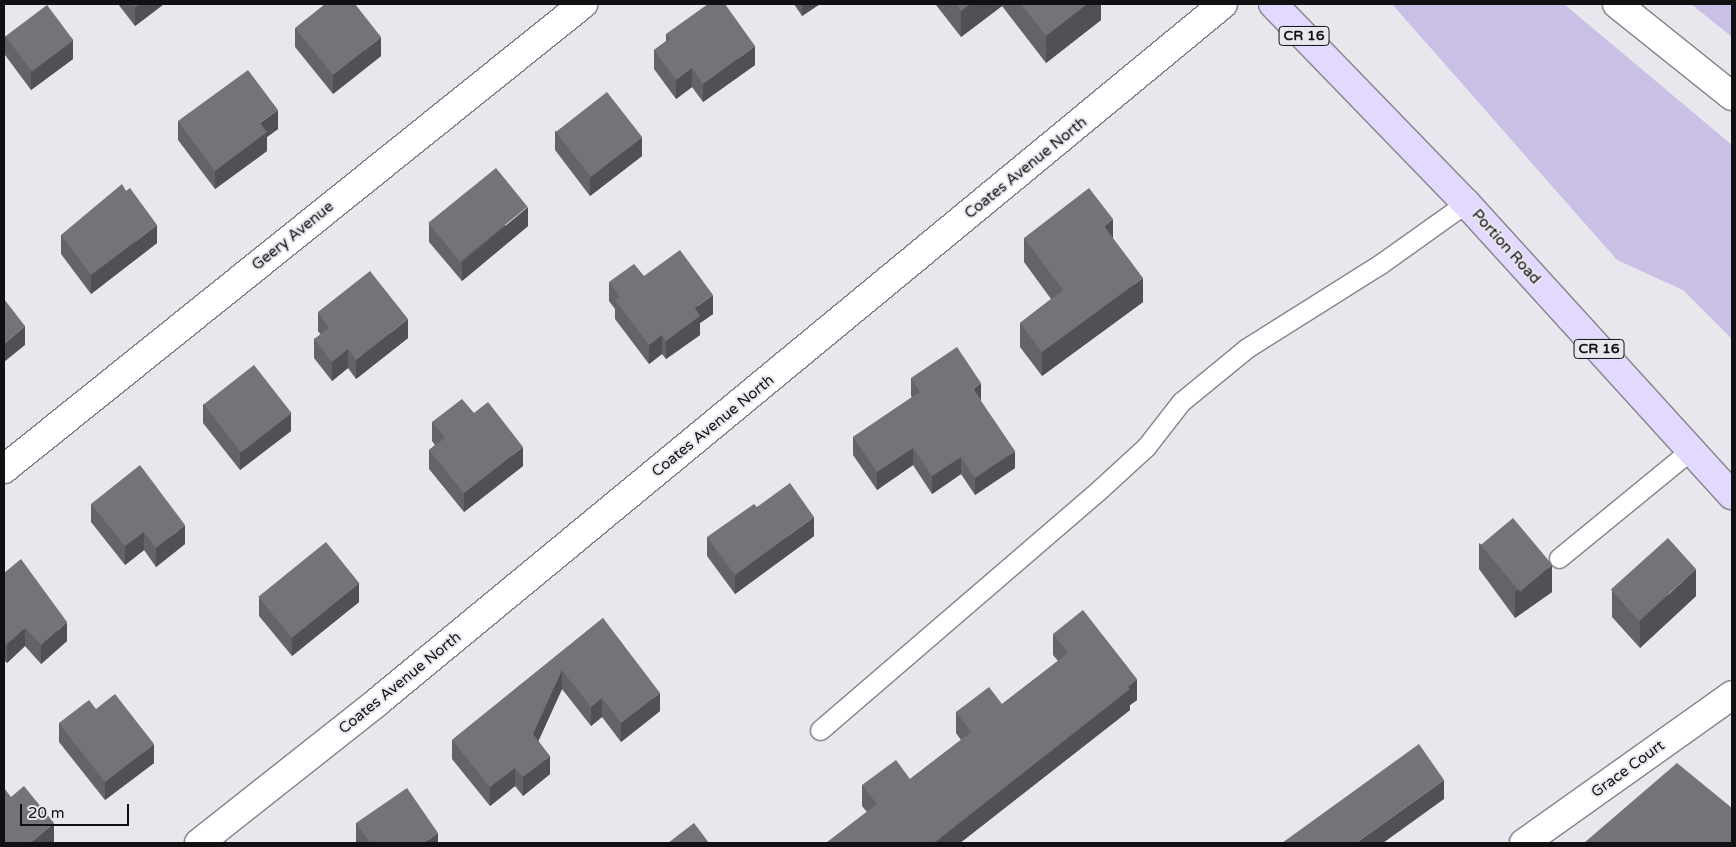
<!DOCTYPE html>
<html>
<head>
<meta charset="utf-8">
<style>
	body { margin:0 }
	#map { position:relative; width:1736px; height:847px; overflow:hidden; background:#e9e7ee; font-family:"Varela Round",sans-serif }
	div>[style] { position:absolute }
	.green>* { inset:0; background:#cac0e5 }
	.roads { filter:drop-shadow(1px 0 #858389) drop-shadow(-1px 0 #858389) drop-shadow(0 1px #858389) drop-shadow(0 -1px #858389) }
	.service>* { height:19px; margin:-9.5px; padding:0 9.5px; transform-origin:9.5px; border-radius:9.5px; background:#fff }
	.minor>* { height:28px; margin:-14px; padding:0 14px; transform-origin:14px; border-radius:14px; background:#fff }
	.primary>* { height:28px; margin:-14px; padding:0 14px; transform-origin:14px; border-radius:14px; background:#e3d9fe }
	.wall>* { inset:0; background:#646368 }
	.shaded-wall>* { inset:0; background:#515055 }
	.building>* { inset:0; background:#747379; transform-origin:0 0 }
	span { translate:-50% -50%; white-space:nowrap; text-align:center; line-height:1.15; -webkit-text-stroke:4px #e9e7ee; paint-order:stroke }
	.shield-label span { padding:1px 4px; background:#e9e7ee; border:1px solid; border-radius:4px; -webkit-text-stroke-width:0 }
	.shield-label { font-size:14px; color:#111013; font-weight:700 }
	.street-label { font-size:15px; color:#111013 }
	.frame { position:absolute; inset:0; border:5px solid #111013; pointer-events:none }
	.scale { position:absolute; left:20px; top:804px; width:109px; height:22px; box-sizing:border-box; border:2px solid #111013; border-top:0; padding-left:6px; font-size:15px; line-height:18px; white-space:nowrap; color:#111013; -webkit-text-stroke:4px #e9e7ee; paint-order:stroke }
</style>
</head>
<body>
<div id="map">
	<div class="green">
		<div style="clip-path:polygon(1392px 4px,1564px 4px,1732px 145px,1732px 339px,1683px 290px,1617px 260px)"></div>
		<div style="clip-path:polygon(1691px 4px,1732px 4px,1732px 37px)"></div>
	</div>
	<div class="roads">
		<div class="service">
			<div style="left:1559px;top:558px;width:171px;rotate:-39.3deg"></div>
			<div style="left:820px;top:730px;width:368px;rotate:-40.7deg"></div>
			<div style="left:1099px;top:490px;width:64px;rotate:-42.5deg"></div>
			<div style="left:1146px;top:447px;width:57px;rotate:-52.1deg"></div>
			<div style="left:1181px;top:402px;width:85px;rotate:-39.3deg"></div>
			<div style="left:1247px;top:348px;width:156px;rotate:-32.2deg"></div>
			<div style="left:1379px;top:265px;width:107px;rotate:-35.5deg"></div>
		</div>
		<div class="minor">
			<div style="left:1617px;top:4px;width:147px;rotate:38.7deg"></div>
			<div style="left:4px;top:469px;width:743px;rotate:-38.77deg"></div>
			<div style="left:199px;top:843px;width:226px;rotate:-38.3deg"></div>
			<div style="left:376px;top:703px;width:1098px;rotate:-39.53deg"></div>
			<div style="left:1524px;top:843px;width:255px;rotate:-35.4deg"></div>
		</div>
		<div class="primary">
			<div style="left:1273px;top:4px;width:277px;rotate:45.9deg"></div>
			<div style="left:1466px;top:203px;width:395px;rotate:47.7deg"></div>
		</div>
	</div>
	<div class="wall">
		<div style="clip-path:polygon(118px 4px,164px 4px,135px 26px)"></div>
		<div style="clip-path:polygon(794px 4px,820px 4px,802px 16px)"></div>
		<div style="clip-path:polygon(936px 4px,1101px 4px,1101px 20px,1046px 63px,1002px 6px,961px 37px,936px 5px)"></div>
		<div style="clip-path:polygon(295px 28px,381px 56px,333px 94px,295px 47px)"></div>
		<div style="clip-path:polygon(666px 34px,755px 65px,703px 102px,692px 87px,676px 99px,654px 69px,654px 50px,666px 41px)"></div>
		<div style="clip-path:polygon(5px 36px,73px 59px,31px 90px,5px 55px)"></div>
		<div style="clip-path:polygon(178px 121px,278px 129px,267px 137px,267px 151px,215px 189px,178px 140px)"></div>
		<div style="clip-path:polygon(555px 131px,642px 156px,590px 196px,555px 150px)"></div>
		<div style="clip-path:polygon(429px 223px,528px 226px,462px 281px,429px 242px)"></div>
		<div style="clip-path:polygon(61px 235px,157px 243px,91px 294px,61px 254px)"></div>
		<div style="clip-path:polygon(1024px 238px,1113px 238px,1143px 302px,1042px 376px,1020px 347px,1020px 323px,1051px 299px,1024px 262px)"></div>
		<div style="clip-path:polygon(644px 276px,713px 314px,700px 323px,700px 335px,666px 359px,662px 354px,649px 364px,615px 319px,615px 309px,609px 301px,609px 282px)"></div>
		<div style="clip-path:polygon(318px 312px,408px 338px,356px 379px,348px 368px,332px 381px,314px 358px,314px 339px,321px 335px,318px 331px)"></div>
		<div style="clip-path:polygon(911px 378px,981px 401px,1015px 468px,975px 495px,961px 474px,932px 494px,913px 465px,877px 490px,853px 455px,853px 437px,912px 397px,911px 396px)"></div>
		<div style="clip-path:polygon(203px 404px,291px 431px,240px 470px,203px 423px)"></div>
		<div style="clip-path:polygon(474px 413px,523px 466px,464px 512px,429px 469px,429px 450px,435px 445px,432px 441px,432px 422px)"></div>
		<div style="clip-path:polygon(91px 504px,185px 544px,156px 567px,144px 550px,125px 565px,91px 522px)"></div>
		<div style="clip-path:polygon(814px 536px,735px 594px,707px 556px,707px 537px)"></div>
		<div style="clip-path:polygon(1479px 543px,1552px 592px,1515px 618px,1479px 569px)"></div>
		<div style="clip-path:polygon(4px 573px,67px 641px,41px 664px,25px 646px,7px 663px,4px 660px)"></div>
		<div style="clip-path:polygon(1612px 591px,1696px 596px,1640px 648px,1612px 617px)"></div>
		<div style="clip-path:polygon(259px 597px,359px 602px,292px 656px,259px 616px)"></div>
		<div style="clip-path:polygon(603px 618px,660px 711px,621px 742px,602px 717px,591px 726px,562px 689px,538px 741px,550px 774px,523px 796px,515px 786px,490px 806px,452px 759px,452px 740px)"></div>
		<div style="clip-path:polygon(1053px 634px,1137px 700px,1130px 705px,1130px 710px,960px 843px,826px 843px,867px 812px,862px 806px,862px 785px,910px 779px,961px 740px,956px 733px,956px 712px,1002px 704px,1058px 661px,1053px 655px)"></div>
		<div style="clip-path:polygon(96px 709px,154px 763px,105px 800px,59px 742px,59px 723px)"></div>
		<div style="clip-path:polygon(356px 823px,438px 843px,357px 843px,356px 842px)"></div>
	</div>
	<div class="shaded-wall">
		<div style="clip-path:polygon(140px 4px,164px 4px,135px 26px,135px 7px)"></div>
		<div style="clip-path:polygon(802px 4px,820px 4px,802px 16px)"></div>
		<div style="clip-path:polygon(970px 4px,1002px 4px,1002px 6px,961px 37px,961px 11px)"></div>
		<div style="clip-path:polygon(1087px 4px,1101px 4px,1101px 20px,1046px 63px,1046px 36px)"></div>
		<div style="clip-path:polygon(381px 37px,381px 56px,333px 94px,333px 75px)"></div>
		<div style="clip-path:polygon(73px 40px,73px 59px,31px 90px,31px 71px)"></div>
		<div style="clip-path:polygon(755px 46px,755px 65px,703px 102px,703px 84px)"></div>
		<div style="clip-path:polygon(692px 68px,692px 87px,676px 99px,676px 80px)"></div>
		<div style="clip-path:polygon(278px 110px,278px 129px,267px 137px,267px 151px,215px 189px,215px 171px,260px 123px)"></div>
		<div style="clip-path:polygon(642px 137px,642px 156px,590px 196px,590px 177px)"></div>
		<div style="clip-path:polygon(528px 207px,528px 226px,462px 281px,462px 262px)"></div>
		<div style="clip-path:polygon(1113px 219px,1113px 244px,1104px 226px)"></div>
		<div style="clip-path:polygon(157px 225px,157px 243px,91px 294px,91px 275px)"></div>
		<div style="clip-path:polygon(1143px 278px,1143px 302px,1042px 376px,1042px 352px)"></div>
		<div style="clip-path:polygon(713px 295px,713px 314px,700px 323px,700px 335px,666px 359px,666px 341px,695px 308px)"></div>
		<div style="clip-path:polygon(408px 319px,408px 338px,356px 379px,356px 360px)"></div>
		<div style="clip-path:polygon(25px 326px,25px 345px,4px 362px,4px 344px)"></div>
		<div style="clip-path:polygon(662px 335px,662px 354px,649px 364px,649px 345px)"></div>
		<div style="clip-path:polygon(348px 349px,348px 368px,332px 381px,332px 362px)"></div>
		<div style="clip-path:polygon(981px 383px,981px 401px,973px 389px)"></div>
		<div style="clip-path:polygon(291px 413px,291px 431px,240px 470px,240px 452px)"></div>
		<div style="clip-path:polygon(523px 447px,523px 466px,464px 512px,464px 493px)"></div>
		<div style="clip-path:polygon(913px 448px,913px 465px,877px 490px,877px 472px)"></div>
		<div style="clip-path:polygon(1015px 451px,1015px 468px,975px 495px,975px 478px)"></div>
		<div style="clip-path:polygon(961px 457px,961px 474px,932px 494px,932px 476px)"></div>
		<div style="clip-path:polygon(814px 517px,814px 536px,735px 594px,735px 575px)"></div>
		<div style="clip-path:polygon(185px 525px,185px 544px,156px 567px,156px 548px)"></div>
		<div style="clip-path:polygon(144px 532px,144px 550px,125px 565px,125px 546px)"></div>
		<div style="clip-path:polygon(1552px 565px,1552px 592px,1515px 618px,1515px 592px)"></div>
		<div style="clip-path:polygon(1696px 569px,1696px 596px,1640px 648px,1640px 621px)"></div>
		<div style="clip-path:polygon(359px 583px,359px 602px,292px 656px,292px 637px)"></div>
		<div style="clip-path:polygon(67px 622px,67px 641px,41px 664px,41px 645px)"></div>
		<div style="clip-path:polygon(25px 628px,25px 646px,7px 663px,7px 644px)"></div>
		<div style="clip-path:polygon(562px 670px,562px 689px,533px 753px,533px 734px)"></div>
		<div style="clip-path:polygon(1137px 679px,1137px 700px,1130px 705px,1130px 710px,960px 843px,934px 843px)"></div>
		<div style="clip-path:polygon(660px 693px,660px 711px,621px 742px,621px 723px)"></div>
		<div style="clip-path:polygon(602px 698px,602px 717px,591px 726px,591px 707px)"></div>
		<div style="clip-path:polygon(154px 744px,154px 763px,105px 800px,105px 782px)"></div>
		<div style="clip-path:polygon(550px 756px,550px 774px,523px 796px,523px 777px)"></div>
		<div style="clip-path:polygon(515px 768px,515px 786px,490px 806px,490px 787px)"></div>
		<div style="clip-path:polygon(1444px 780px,1444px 799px,1383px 843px,1356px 843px)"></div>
		<div style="clip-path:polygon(54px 823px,54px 842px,52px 843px,30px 843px)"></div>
		<div style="clip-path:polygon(438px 833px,438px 843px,424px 843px)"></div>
	</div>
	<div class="building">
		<div style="clip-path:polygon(132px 4px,140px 4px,135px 7px)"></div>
		<div style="clip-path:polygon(325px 4px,355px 4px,381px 37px,333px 75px,295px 28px)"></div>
		<div style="clip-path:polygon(708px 4px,725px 4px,755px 46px,703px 84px,692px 68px,676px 80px,654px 50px,670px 39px,666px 34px)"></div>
		<div style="clip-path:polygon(956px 4px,970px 4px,961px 11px)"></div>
		<div style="clip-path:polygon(1021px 4px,1087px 4px,1046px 36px)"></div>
		<div style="left:47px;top:5px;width:44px;height:52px;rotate:53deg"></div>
		<div style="clip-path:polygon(248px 70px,278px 110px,260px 123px,267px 132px,215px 171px,178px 121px)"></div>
		<div style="left:607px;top:92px;width:57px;height:65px;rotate:52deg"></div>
		<div style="left:496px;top:168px;width:50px;height:87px;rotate:51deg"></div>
		<div style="clip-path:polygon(122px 184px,126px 191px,130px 188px,157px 225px,91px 275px,61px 235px)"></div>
		<div style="clip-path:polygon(1089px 188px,1113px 219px,1104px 226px,1143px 278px,1042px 352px,1020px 323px,1063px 290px,1024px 238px)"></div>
		<div style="clip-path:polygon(680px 250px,713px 295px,695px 308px,700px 316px,666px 341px,662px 335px,649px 345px,615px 300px,620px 297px,609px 282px,634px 264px,644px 276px)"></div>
		<div style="clip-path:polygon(370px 271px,408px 319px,356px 360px,348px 349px,332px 362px,314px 339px,329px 328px,318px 312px)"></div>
		<div style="clip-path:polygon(4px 299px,25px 326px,4px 344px)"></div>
		<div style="clip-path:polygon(957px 347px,981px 383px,973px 389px,1015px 451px,975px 478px,961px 457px,932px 476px,913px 448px,877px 472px,853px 437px,920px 392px,911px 378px)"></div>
		<div style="left:254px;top:365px;width:61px;height:64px;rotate:52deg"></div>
		<div style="clip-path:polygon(462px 399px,474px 413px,488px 402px,523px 447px,464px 493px,429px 450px,445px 438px,432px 422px)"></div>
		<div style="clip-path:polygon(140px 465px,185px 525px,156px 548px,144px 532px,125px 546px,91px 504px)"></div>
		<div style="clip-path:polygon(790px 483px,814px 517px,735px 575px,707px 537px,754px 504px,757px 507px)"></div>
		<div style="left:1513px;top:518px;width:61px;height:42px;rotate:50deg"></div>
		<div style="left:1668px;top:538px;width:42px;height:77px;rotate:48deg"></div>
		<div style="left:326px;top:542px;width:53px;height:87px;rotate:51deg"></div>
		<div style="clip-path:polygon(21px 559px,67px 622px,41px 645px,25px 628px,7px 644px,4px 641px,4px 573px)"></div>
		<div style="clip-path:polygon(1083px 610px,1137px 679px,1128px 687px,1130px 689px,934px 843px,826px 843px,877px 804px,862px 785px,896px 760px,910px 779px,971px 732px,956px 712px,989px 687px,1002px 704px,1068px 653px,1053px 634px)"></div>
		<div style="clip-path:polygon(603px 618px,660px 693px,621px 723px,602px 698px,591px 707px,562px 670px,533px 734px,550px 756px,523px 777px,515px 768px,490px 787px,452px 740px)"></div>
		<div style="clip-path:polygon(115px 694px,154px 744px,105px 782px,59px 723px,89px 700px,96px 709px)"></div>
		<div style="clip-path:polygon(1419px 744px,1444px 780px,1356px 843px,1282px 843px)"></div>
		<div style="clip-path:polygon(1677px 763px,1732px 808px,1732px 843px,1584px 843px)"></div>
		<div style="clip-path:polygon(24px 786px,54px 823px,30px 843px,4px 843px,4px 788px,11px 797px)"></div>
		<div style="clip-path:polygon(407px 788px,438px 833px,424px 843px,370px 843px,356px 823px)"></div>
		<div style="clip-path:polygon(694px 823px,709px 843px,668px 843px)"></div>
	</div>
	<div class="shield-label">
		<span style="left:1304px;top:36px">CR 16</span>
		<span style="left:1599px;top:349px">CR 16</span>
	</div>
	<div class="street-label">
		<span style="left:1026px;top:168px;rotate:-39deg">Coates Avenue North</span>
		<span style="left:293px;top:236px;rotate:-39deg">Geery Avenue</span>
		<span style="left:1506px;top:247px;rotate:48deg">Portion Road</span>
		<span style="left:713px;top:426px;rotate:-39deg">Coates Avenue North</span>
		<span style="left:400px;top:683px;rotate:-39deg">Coates Avenue North</span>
		<span style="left:1628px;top:769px;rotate:-36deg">Grace Court</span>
	</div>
	<div class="frame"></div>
	<div class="scale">20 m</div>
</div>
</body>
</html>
